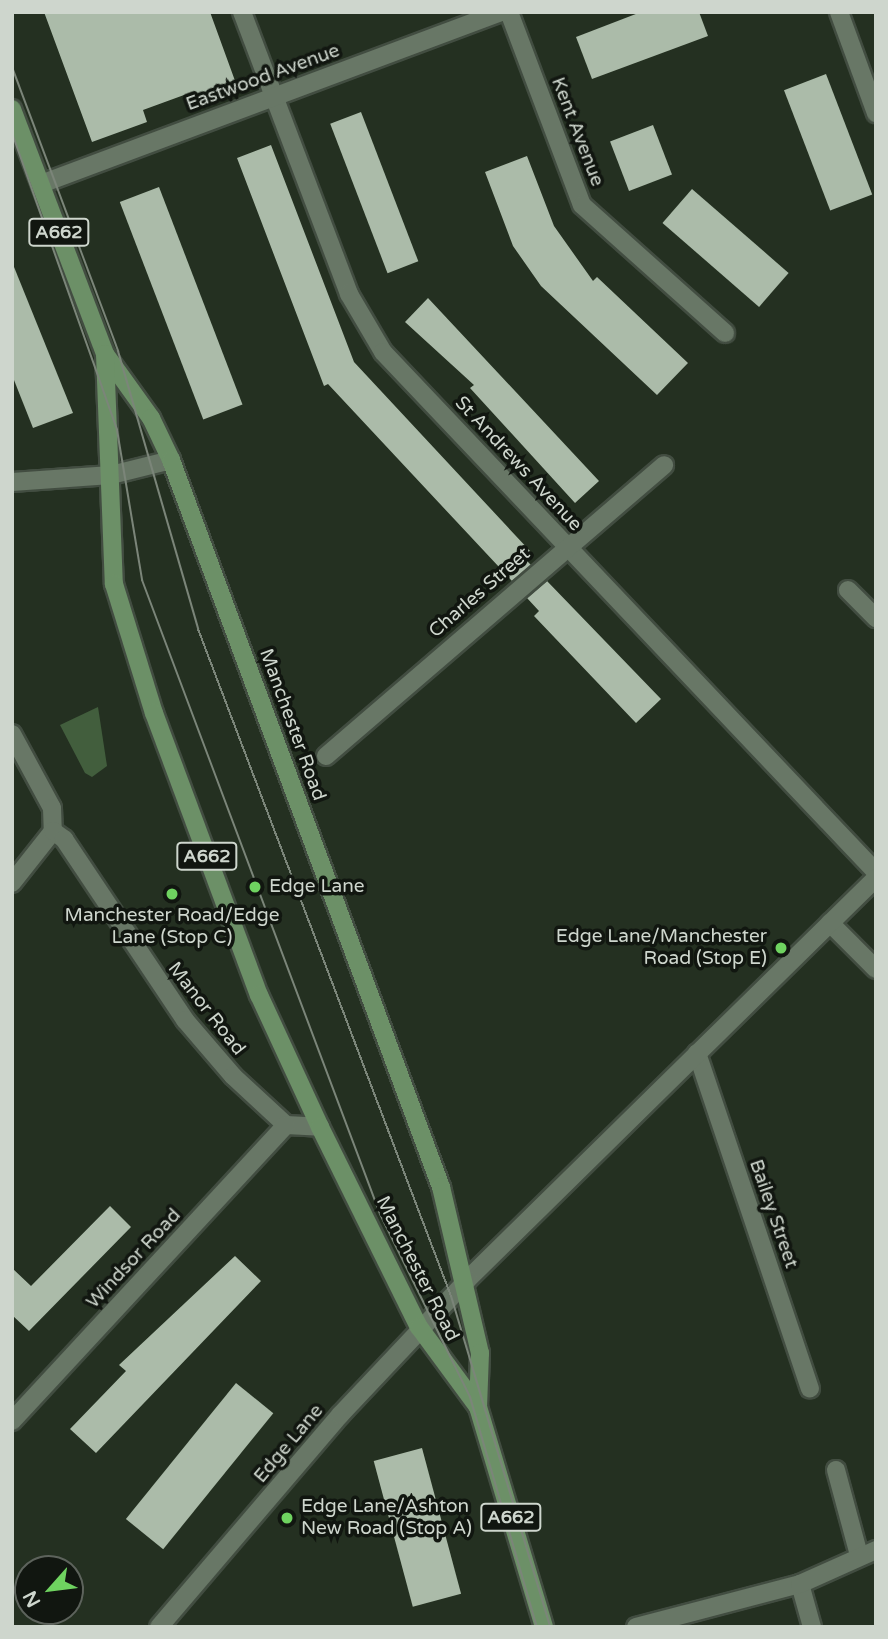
<!DOCTYPE html>
<html>
<head>
<meta charset="utf-8">
<style>
	body { margin:0 }
	#map { position:relative; width:888px; height:1639px; overflow:hidden; background:#243021; font-family:"Varela Round",sans-serif }
	div>[style] { position:absolute }
	.green>* { inset:0; background:#425e3d }
	.building>* { inset:0; background:#abbba9; transform-origin:0 0 }
	.roads { filter:drop-shadow(2px 0 #424d41) drop-shadow(-2px 0 #424d41) drop-shadow(0 2px #424d41) drop-shadow(0 -2px #424d41) }
	.minor>* { height:18px; margin:-9px; padding:0 9px; transform-origin:9px; border-radius:9px; background:#687766 }
	.tertiary>* { height:18px; margin:-9px; padding:0 9px; transform-origin:9px; border-radius:9px; background:#687766 }
	.primary>* { height:18px; margin:-9px; padding:0 9px; transform-origin:9px; border-radius:9px; background:#6c9067 }
	.tram>* { height:2px; margin:-1px; padding:0 1px; transform-origin:1px; border-radius:1px; background:#7b8579 }
	.dots>* { width:19px; height:19px; translate:-50% -50%; box-sizing:border-box; border:4px solid #111610; border-radius:50% }
	span { translate:-50% -50%; white-space:nowrap; text-align:center; line-height:1.15; -webkit-text-stroke:7px #111610; paint-order:stroke }
	.shield-label span { padding:2px 5px; background:#111610; border:2px solid; border-radius:5px; -webkit-text-stroke-width:0 }
	.shield-label { font-size:18px; color:#ced6cd; font-weight:700 }
	.street-label { font-size:19px; color:#ced6cd }
	.poi-label { font-size:19px; color:#ced6cd }
	.left { translate:0 -50%; text-align:left }
	.right { translate:-100% -50%; text-align:right }
	.frame { position:absolute; inset:0; border:14px solid #ced6cd; pointer-events:none }
	.north { position:absolute; left:14px; top:1555px; width:70px; height:70px; box-sizing:border-box; background:#111610; border:2px solid #5d635c; border-radius:50%; rotate:242deg; font-size:19px; font-weight:700; line-height:28px; text-align:center; color:#ced6cd }
	.north::after { content:''; display:block; margin:auto; width:24px; height:32px; background:#6fd360; clip-path:polygon(50% 0,100% 100%,50% 72%,0 100%) }
</style>
</head>
<body>
<div id="map">
	<div class="green">
		<div style="clip-path:polygon(98px 707px,107px 766px,92px 777px,85px 773px,60px 725px)"></div>
	</div>
	<div class="building">
		<div style="clip-path:polygon(44px 12px,210px 12px,238px 89px,199px 103px,195px 91px,143px 110px,147px 122px,92px 142px)"></div>
		<div style="clip-path:polygon(641px 12px,699px 12px,708px 36px,592px 79px,576px 37px)"></div>
		<div style="left:826px;top:74px;width:129px;height:45px;rotate:69deg"></div>
		<div style="left:361px;top:112px;width:160px;height:33px;rotate:69deg"></div>
		<div style="left:653px;top:125px;width:53px;height:46px;rotate:69deg"></div>
		<div style="clip-path:polygon(271px 145px,354px 362px,530px 551px,523px 557px,531px 565px,512px 581px,328px 384px,324px 386px,237px 158px)"></div>
		<div style="clip-path:polygon(527px 156px,554px 226px,593px 281px,597px 277px,688px 363px,657px 395px,541px 286px,513px 246px,485px 172px)"></div>
		<div style="left:159px;top:187px;width:233px;height:42px;rotate:69deg"></div>
		<div style="left:692px;top:189px;width:128px;height:45px;rotate:41deg"></div>
		<div style="clip-path:polygon(12px 262px,73px 413px,33px 428px,12px 375px)"></div>
		<div style="clip-path:polygon(428px 298px,599px 481px,575px 503px,470px 388px,474px 385px,405px 322px)"></div>
		<div style="clip-path:polygon(547px 581px,661px 699px,636px 723px,534px 616px,539px 611px,527px 598px)"></div>
		<div style="clip-path:polygon(110px 1206px,131px 1227px,29px 1331px,12px 1315px,12px 1268px,31px 1286px)"></div>
		<div style="clip-path:polygon(235px 1256px,261px 1281px,96px 1453px,70px 1429px,126px 1371px,119px 1365px)"></div>
		<div style="left:236px;top:1383px;width:48px;height:175px;rotate:39deg"></div>
		<div style="left:422px;top:1448px;width:151px;height:50px;rotate:75deg"></div>
	</div>
	<div class="roads">
		<div class="minor">
			<div style="left:242px;top:12px;width:302px;rotate:69.2deg"></div>
			<div style="left:349px;top:294px;width:67px;rotate:59.6deg"></div>
			<div style="left:383px;top:352px;width:717px;rotate:46.53deg"></div>
			<div style="left:509px;top:12px;width:206px;rotate:69.3deg"></div>
			<div style="left:582px;top:205px;width:192px;rotate:41.8deg"></div>
			<div style="left:839px;top:12px;width:108px;rotate:69.9deg"></div>
			<div style="left:41px;top:184px;width:491px;rotate:-20.5deg"></div>
			<div style="left:12px;top:482px;width:99px;rotate:-4deg"></div>
			<div style="left:111px;top:475px;width:62px;rotate:-14deg"></div>
			<div style="left:848px;top:590px;width:40px;rotate:45deg"></div>
			<div style="left:12px;top:734px;width:84px;rotate:61.6deg"></div>
			<div style="left:52px;top:808px;width:23px;rotate:88deg"></div>
			<div style="left:53px;top:831px;width:66px;rotate:128.3deg"></div>
			<div style="left:326px;top:756px;width:446px;rotate:-40.7deg"></div>
			<div style="left:53px;top:831px;width:14px;rotate:36deg"></div>
			<div style="left:64px;top:839px;width:218px;rotate:56.2deg"></div>
			<div style="left:185px;top:1020px;width:74px;rotate:49.4deg"></div>
			<div style="left:233px;top:1076px;width:72px;rotate:42.8deg"></div>
			<div style="left:286px;top:1125px;width:34px;rotate:3deg"></div>
			<div style="left:830px;top:923px;width:65px;rotate:45deg"></div>
			<div style="left:697px;top:1053px;width:354px;rotate:71.4deg"></div>
			<div style="left:467px;top:1280px;width:573px;rotate:-44.51deg"></div>
			<div style="left:12px;top:1421px;width:403px;rotate:-47.2deg"></div>
			<div style="left:836px;top:1470px;width:88px;rotate:74.9deg"></div>
			<div style="left:800px;top:1584px;width:45px;rotate:74.4deg"></div>
			<div style="left:636px;top:1627px;width:170px;rotate:-14.7deg"></div>
			<div style="left:800px;top:1584px;width:83px;rotate:-24.1deg"></div>
		</div>
		<div class="tertiary">
			<div style="left:159px;top:1627px;width:279px;rotate:-49.5deg"></div>
			<div style="left:340px;top:1415px;width:185px;rotate:-46.7deg"></div>
		</div>
		<div class="primary">
			<div style="left:12px;top:109px;width:262px;rotate:69.2deg"></div>
			<div style="left:105px;top:354px;width:79px;rotate:54.3deg"></div>
			<div style="left:151px;top:418px;width:47px;rotate:64.5deg"></div>
			<div style="left:171px;top:460px;width:776px;rotate:69.63deg"></div>
			<div style="left:441px;top:1187px;width:171px;rotate:76.8deg"></div>
			<div style="left:480px;top:1353px;width:54px;rotate:92.1deg"></div>
			<div style="left:478px;top:1407px;width:230px;rotate:73.3deg"></div>
			<div style="left:105px;top:354px;width:230px;rotate:87.8deg"></div>
			<div style="left:114px;top:584px;width:135px;rotate:72.8deg"></div>
			<div style="left:154px;top:713px;width:301px;rotate:69.6deg"></div>
			<div style="left:259px;top:995px;width:145px;rotate:65.2deg"></div>
			<div style="left:320px;top:1127px;width:223px;rotate:63.7deg"></div>
			<div style="left:419px;top:1327px;width:99px;rotate:53.6deg"></div>
		</div>
	</div>
	<div class="tram">
		<div style="left:12px;top:67px;width:303px;rotate:69.5deg"></div>
		<div style="left:118px;top:351px;width:289px;rotate:73.9deg"></div>
		<div style="left:198px;top:629px;width:713px;rotate:69.23deg"></div>
		<div style="left:451px;top:1296px;width:345px;rotate:73.3deg"></div>
		<div style="left:12px;top:133px;width:315px;rotate:70.5deg"></div>
		<div style="left:117px;top:430px;width:152px;rotate:80.5deg"></div>
		<div style="left:142px;top:580px;width:677px;rotate:69.42deg"></div>
		<div style="left:380px;top:1214px;width:204px;rotate:63.8deg"></div>
		<div style="left:470px;top:1397px;width:240px;rotate:73.8deg"></div>
	</div>
	<div class="dots">
		<div style="left:255px;top:887px;background:#6fd360"></div>
		<div style="left:172px;top:894px;background:#6fd360"></div>
		<div style="left:781px;top:948px;background:#6fd360"></div>
		<div style="left:287px;top:1518px;background:#6fd360"></div>
	</div>
	<div class="shield-label">
		<span style="left:59px;top:232px">A662</span>
		<span style="left:207px;top:856px">A662</span>
		<span style="left:511px;top:1517px">A662</span>
	</div>
	<div class="street-label">
		<span style="left:263px;top:78px;rotate:-20deg">Eastwood Avenue</span>
		<span style="left:577px;top:132px;rotate:69deg">Kent Avenue</span>
		<span style="left:518px;top:464px;rotate:47deg">St Andrews Avenue</span>
		<span style="left:480px;top:593px;rotate:-41deg">Charles Street</span>
		<span style="left:292px;top:725px;rotate:70deg">Manchester Road</span>
		<span style="left:206px;top:1009px;rotate:52deg">Manor Road</span>
		<span style="left:773px;top:1214px;rotate:71deg">Bailey Street</span>
		<span style="left:134px;top:1259px;rotate:-47deg">Windsor Road</span>
		<span style="left:417px;top:1269px;rotate:63deg">Manchester Road</span>
		<span style="left:289px;top:1444px;rotate:-50deg">Edge Lane</span>
	</div>
	<div class="poi-label">
		<span class="left" style="left:269px;top:887px">Edge Lane</span>
		<span style="left:172px;top:927px">Manchester Road/Edge<br>Lane (Stop C)</span>
		<span class="right" style="left:767px;top:948px">Edge Lane/Manchester<br>Road (Stop E)</span>
		<span class="left" style="left:301px;top:1518px">Edge Lane/Ashton<br>New Road (Stop A)</span>
	</div>
	<div class="frame"></div>
	<div class="north">N</div>
</div>
</body>
</html>
